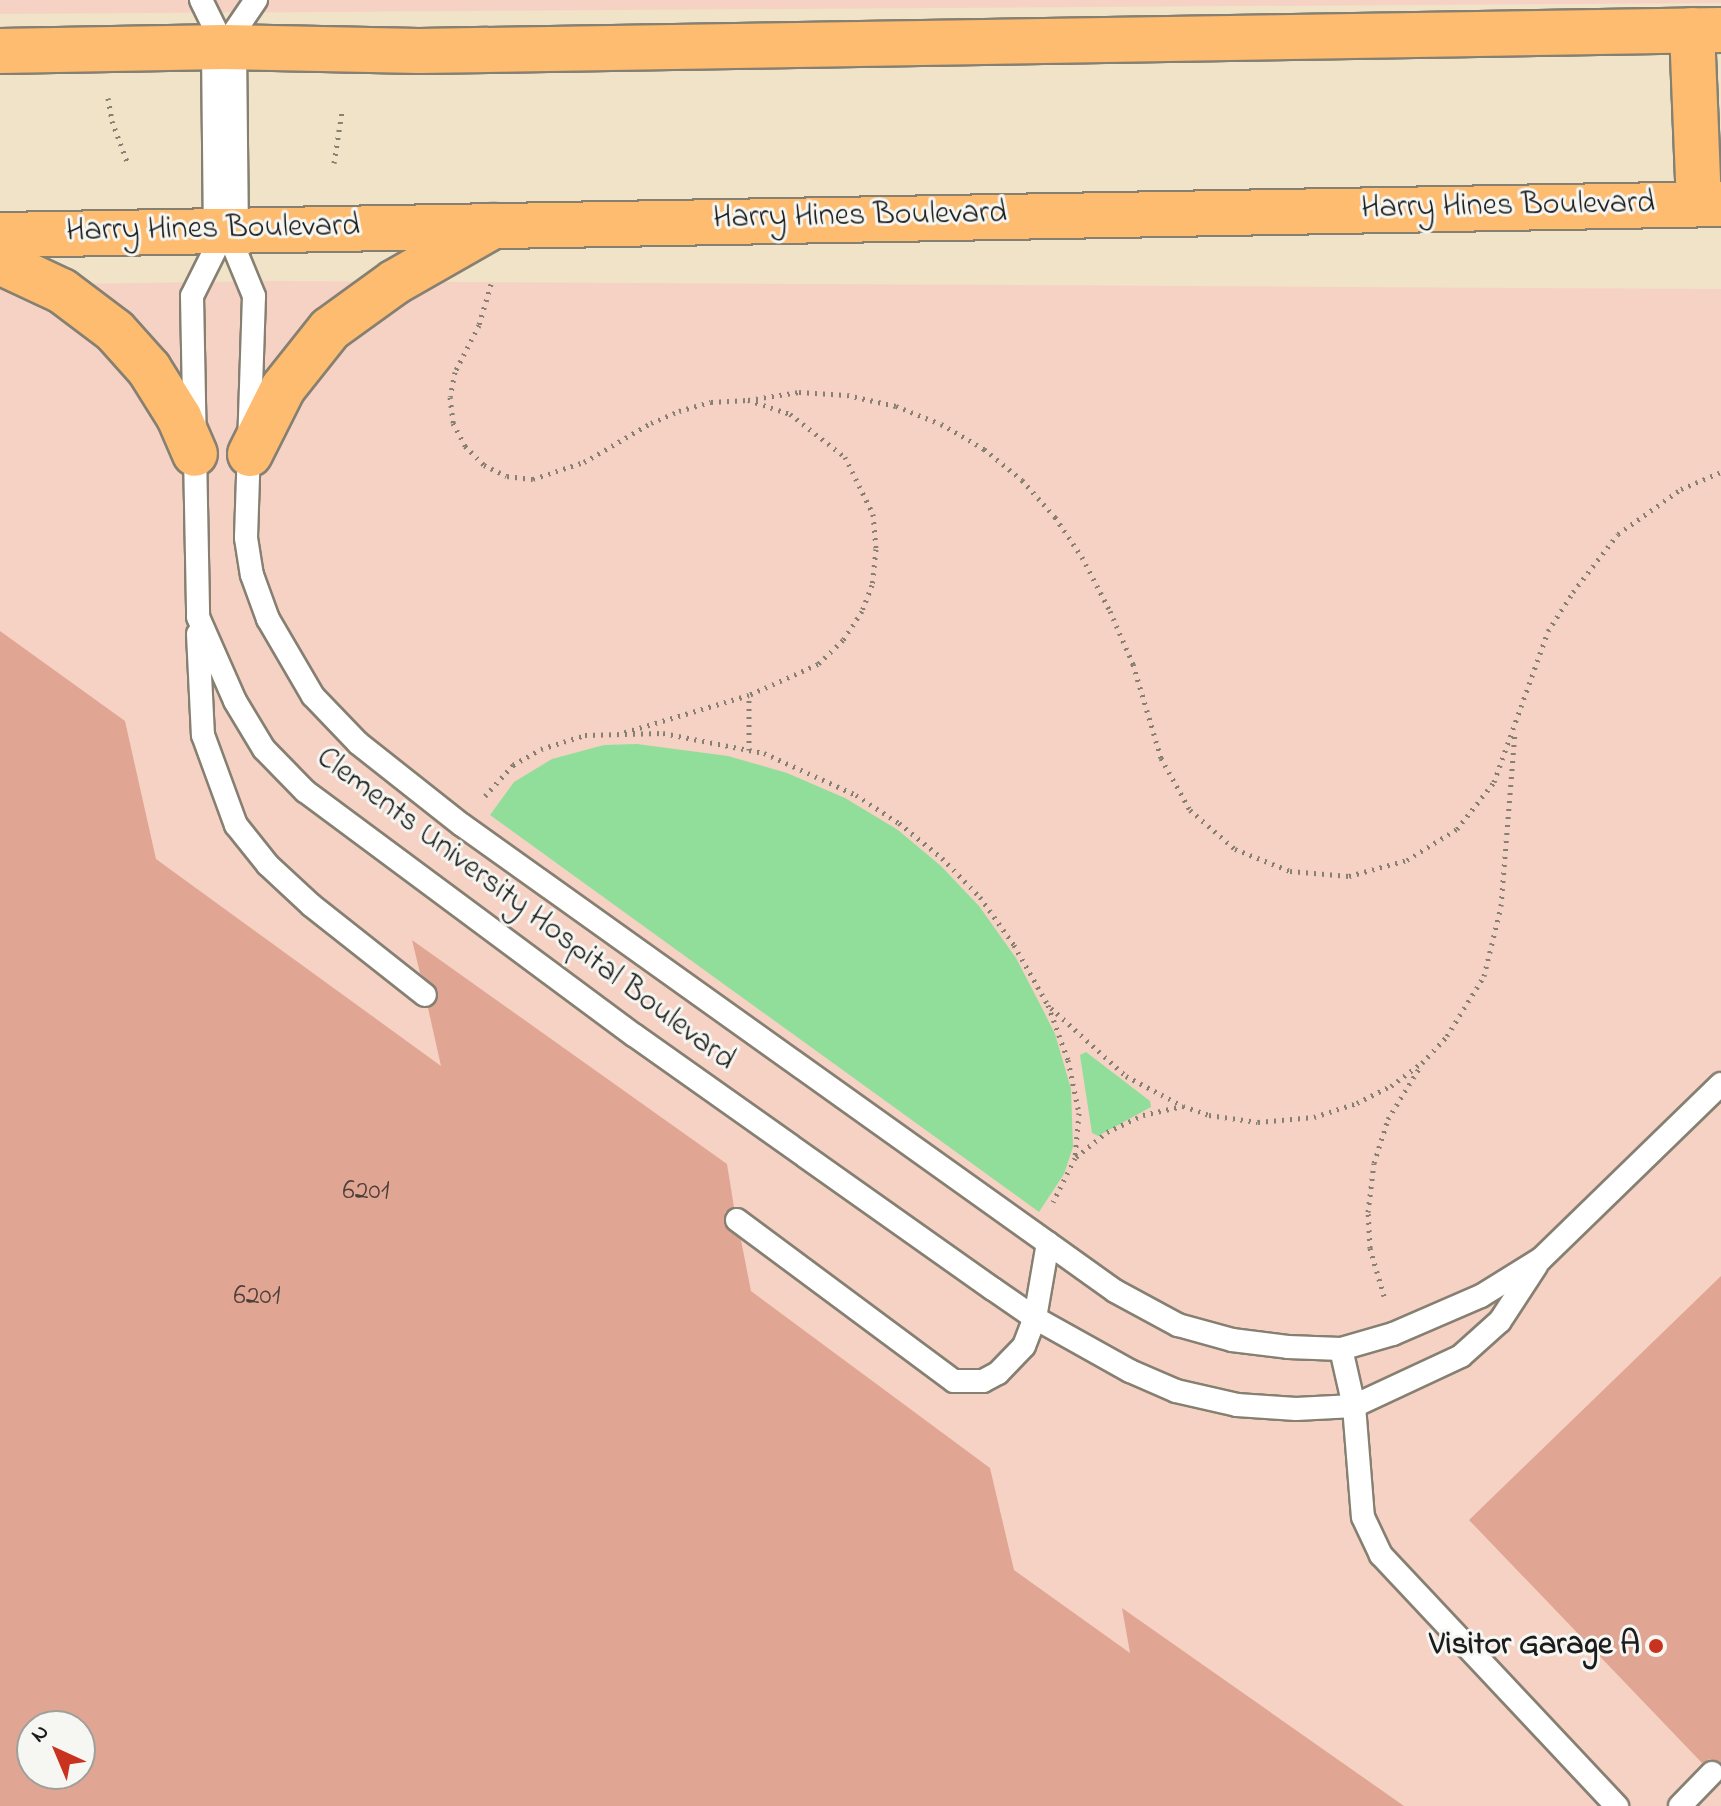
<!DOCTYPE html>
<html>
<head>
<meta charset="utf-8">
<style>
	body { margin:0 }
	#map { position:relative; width:1721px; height:1806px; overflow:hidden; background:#f0e3c8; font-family:"Indie Flower",sans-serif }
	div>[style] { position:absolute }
	.built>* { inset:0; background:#f6d2c5 }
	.green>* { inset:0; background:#91de9b }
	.building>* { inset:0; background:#e1a693 }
	.path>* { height:5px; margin-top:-2.5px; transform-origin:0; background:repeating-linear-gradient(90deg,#868072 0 2px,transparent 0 8px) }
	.roads { filter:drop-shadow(2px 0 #868072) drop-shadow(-2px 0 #868072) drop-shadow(0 2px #868072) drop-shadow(0 -2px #868072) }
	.service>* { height:22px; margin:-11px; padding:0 11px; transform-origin:11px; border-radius:11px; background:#fff }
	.minor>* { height:44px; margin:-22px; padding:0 22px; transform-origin:22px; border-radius:22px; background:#fff }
	.primary>* { height:44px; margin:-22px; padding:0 22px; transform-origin:22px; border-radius:22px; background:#febc70 }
	.dots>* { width:22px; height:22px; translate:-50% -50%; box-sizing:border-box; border:4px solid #f6f6f2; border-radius:50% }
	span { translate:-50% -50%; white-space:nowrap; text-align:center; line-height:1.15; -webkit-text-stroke:6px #f6f6f2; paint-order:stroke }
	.number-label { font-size:28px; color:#4d3e3a }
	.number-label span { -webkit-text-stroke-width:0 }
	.street-label { font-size:32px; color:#1c1c1c }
	.poi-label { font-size:32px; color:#1c1c1c; font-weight:700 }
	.right { translate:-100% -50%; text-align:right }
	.north { position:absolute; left:16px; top:1710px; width:80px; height:80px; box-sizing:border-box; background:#f6f6f2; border:2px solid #9f9f9c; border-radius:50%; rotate:316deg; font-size:22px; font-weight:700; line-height:32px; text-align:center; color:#1c1c1c }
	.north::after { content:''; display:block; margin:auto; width:28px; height:36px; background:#c8321e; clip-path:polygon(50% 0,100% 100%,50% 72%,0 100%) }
</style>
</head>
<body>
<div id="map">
	<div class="built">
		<div style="clip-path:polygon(0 0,1721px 0,1721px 3px,0 14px)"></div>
		<div style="clip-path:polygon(evenodd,278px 281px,1721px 289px,1721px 1806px,0 1806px,0 285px,278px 281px,32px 1726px,80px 1726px,80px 1774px,32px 1774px,32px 1726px)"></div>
	</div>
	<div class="green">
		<div style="clip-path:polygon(637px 744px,728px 756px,787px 773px,845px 798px,898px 830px,941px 866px,979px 906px,1016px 958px,1042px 1008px,1055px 1034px,1071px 1089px,1073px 1147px,1064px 1174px,1039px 1212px,490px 815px,514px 782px,552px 759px,604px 745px)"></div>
		<div style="clip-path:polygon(1086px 1052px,1150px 1101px,1151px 1107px,1098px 1136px,1092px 1133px,1081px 1062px,1080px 1055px)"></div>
	</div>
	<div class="building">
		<div style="clip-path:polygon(evenodd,0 631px,125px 721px,156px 859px,441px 1066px,428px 1008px,436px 1003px,438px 991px,420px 973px,412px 940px,727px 1164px,734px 1207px,725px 1212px,724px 1225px,741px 1240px,751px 1291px,990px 1468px,1014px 1570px,1130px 1653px,1122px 1608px,1404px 1806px,0 1806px,0 631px,32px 1726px,80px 1726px,80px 1774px,32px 1774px,32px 1726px)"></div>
		<div style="clip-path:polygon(1721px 1276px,1721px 1762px,1709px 1759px,1702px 1763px,1469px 1520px)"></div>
	</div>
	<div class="path">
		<div style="left:108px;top:98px;width:23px;rotate:80deg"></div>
		<div style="left:112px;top:121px;width:46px;rotate:69.6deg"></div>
		<div style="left:334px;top:163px;width:52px;rotate:-81.1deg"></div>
		<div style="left:491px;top:284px;width:43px;rotate:106.3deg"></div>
		<div style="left:479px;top:325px;width:53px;rotate:117.1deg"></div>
		<div style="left:455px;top:372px;width:25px;rotate:101deg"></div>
		<div style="left:450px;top:397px;width:26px;rotate:83deg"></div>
		<div style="left:453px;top:423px;width:26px;rotate:62deg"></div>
		<div style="left:465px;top:446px;width:27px;rotate:45deg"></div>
		<div style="left:484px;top:465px;width:25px;rotate:26deg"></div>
		<div style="left:507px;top:476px;width:26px;rotate:7deg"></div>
		<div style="left:533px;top:479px;width:54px;rotate:-18.4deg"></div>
		<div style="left:584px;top:462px;width:78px;rotate:-30.2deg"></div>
		<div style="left:651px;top:423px;width:30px;rotate:-23deg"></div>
		<div style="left:679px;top:411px;width:33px;rotate:-16deg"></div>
		<div style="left:711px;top:402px;width:37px;rotate:-3deg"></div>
		<div style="left:748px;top:400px;width:44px;rotate:18.4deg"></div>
		<div style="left:790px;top:414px;width:70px;rotate:38deg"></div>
		<div style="left:845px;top:457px;width:64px;rotate:63.8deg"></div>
		<div style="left:873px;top:514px;width:35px;rotate:85deg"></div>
		<div style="left:876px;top:549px;width:36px;rotate:96deg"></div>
		<div style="left:872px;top:585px;width:28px;rotate:111deg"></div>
		<div style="left:862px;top:611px;width:35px;rotate:123deg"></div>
		<div style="left:843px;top:640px;width:35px;rotate:136deg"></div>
		<div style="left:818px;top:664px;width:76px;rotate:155.8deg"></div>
		<div style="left:749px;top:695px;width:133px;rotate:163.3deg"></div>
		<div style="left:748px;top:400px;width:52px;rotate:-8.9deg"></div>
		<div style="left:799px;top:392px;width:48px;rotate:3.6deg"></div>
		<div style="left:847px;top:395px;width:50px;rotate:12.7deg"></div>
		<div style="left:896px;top:406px;width:48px;rotate:21.8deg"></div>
		<div style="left:941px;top:424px;width:50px;rotate:30.2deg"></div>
		<div style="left:984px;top:449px;width:49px;rotate:39.2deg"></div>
		<div style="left:1022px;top:480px;width:50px;rotate:48.3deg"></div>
		<div style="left:1055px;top:517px;width:48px;rotate:56deg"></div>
		<div style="left:1082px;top:557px;width:61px;rotate:62.6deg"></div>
		<div style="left:1110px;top:611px;width:58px;rotate:66.5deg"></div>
		<div style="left:1133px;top:664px;width:98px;rotate:73.4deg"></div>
		<div style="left:1161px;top:758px;width:60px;rotate:60.9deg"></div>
		<div style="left:1190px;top:810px;width:60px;rotate:40.9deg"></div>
		<div style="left:1235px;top:849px;width:59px;rotate:21.8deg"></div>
		<div style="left:1290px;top:871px;width:59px;rotate:4.8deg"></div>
		<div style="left:1349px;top:876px;width:60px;rotate:-15.4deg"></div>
		<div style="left:1407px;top:860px;width:59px;rotate:-31.8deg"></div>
		<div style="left:1457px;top:829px;width:60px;rotate:-51.8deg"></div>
		<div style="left:1494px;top:782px;width:160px;rotate:-70.3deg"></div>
		<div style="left:1548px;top:631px;width:46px;rotate:-57.3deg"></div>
		<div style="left:1573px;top:592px;width:73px;rotate:-52.2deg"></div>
		<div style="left:1618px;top:534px;width:77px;rotate:-35.5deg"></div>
		<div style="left:1681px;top:489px;width:43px;rotate:-23deg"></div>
		<div style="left:749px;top:750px;width:55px;rotate:-90deg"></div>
		<div style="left:485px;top:796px;width:42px;rotate:-47.9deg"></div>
		<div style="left:513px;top:765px;width:32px;rotate:-30deg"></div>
		<div style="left:541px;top:749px;width:46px;rotate:-17.7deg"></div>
		<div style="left:585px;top:735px;width:78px;rotate:-1.5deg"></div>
		<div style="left:663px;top:733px;width:103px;rotate:11.2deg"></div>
		<div style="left:764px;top:753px;width:101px;rotate:24.5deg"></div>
		<div style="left:856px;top:795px;width:51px;rotate:33.1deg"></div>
		<div style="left:899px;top:823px;width:55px;rotate:39.1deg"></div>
		<div style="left:942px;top:858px;width:54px;rotate:45.7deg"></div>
		<div style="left:980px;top:897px;width:59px;rotate:54.7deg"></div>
		<div style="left:1014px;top:945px;width:69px;rotate:60.5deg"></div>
		<div style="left:1048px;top:1005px;width:59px;rotate:70deg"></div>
		<div style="left:1068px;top:1060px;width:54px;rotate:78.3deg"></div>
		<div style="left:1079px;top:1113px;width:45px;rotate:95.1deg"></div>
		<div style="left:1075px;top:1158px;width:49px;rotate:116.6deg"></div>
		<div style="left:1051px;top:1008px;width:101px;rotate:42.2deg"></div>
		<div style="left:1126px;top:1076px;width:64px;rotate:27.8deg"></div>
		<div style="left:1183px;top:1106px;width:28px;rotate:19deg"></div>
		<div style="left:1209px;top:1115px;width:49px;rotate:8.1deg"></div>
		<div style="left:1258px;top:1122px;width:56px;rotate:-5.1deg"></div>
		<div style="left:1314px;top:1117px;width:45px;rotate:-18deg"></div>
		<div style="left:1357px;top:1103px;width:38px;rotate:-27deg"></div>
		<div style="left:1391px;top:1086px;width:39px;rotate:-37deg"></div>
		<div style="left:1422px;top:1063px;width:37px;rotate:-47deg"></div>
		<div style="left:1447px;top:1036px;width:70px;rotate:-58.3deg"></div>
		<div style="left:1484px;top:976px;width:72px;rotate:-76.3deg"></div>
		<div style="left:1501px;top:906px;width:175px;rotate:-85.4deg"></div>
		<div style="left:1076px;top:1157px;width:40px;rotate:-39deg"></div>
		<div style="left:1107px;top:1132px;width:40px;rotate:-25deg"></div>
		<div style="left:1143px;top:1115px;width:41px;rotate:-12.7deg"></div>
		<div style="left:1384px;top:1296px;width:50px;rotate:-106.3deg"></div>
		<div style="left:1370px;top:1248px;width:36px;rotate:-93deg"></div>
		<div style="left:1368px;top:1212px;width:49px;rotate:-83deg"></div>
		<div style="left:1374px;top:1163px;width:46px;rotate:-72.3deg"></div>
		<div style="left:1388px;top:1119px;width:61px;rotate:-58.4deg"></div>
	</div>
	<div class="roads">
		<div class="service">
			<div style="left:201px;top:0;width:52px;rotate:63.9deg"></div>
			<div style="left:224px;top:47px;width:57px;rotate:-55.8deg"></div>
			<div style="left:226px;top:228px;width:74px;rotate:67.6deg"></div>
			<div style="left:254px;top:296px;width:242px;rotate:91.9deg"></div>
			<div style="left:246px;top:538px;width:37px;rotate:81deg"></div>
			<div style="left:252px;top:575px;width:47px;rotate:70deg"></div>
			<div style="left:268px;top:619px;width:89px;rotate:59.7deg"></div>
			<div style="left:313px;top:696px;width:65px;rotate:46.2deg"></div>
			<div style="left:358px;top:743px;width:132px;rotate:38.3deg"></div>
			<div style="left:462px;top:825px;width:802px;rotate:35.51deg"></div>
			<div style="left:1115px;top:1291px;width:72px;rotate:28.4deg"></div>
			<div style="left:1178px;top:1325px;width:56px;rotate:15.5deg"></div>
			<div style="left:1232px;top:1340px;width:56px;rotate:7.1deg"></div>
			<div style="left:1288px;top:1347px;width:53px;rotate:2.2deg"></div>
			<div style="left:1341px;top:1349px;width:54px;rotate:-16.1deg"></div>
			<div style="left:1393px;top:1334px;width:96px;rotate:-23.4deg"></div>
			<div style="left:1481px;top:1296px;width:70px;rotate:-31.7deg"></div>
			<div style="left:1541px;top:1259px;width:251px;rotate:-44.2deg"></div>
			<div style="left:226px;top:228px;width:76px;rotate:116.6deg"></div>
			<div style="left:192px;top:296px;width:321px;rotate:88.9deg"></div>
			<div style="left:198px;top:617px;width:92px;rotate:66.2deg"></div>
			<div style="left:235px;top:701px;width:56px;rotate:58.9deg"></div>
			<div style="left:264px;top:749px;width:59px;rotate:45.7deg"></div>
			<div style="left:305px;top:791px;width:410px;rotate:36.6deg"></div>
			<div style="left:634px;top:1035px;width:440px;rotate:35.3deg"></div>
			<div style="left:993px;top:1289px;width:51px;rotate:34.6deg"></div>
			<div style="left:1035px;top:1318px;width:109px;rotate:29.2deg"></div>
			<div style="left:1130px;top:1371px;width:50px;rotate:23.5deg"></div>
			<div style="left:1176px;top:1391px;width:63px;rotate:12.9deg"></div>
			<div style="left:1237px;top:1405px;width:59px;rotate:3.9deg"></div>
			<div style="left:1296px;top:1409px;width:58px;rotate:-3deg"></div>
			<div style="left:1354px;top:1406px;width:118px;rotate:-25deg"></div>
			<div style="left:1461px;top:1356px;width:52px;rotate:-41.9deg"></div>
			<div style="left:1500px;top:1321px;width:66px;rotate:-56.8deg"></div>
			<div style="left:198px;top:634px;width:101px;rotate:87.2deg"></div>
			<div style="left:203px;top:735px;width:96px;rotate:69.9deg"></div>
			<div style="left:236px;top:825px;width:51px;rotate:51.3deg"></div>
			<div style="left:268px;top:865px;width:59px;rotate:42.9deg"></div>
			<div style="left:311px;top:905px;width:145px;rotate:38.3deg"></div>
			<div style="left:737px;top:1220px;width:270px;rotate:36.6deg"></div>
			<div style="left:954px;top:1381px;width:29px"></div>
			<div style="left:983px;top:1381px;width:17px;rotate:-28deg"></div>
			<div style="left:998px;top:1373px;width:37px;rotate:-46deg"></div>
			<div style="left:1024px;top:1346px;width:30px;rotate:-69deg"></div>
			<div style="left:1035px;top:1318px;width:76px;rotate:-80.2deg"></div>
			<div style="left:1341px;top:1349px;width:58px;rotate:77.2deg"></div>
			<div style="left:1354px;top:1406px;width:111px;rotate:85.4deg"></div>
			<div style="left:1363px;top:1517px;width:42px;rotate:64.7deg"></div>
			<div style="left:1381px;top:1555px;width:345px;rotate:46.8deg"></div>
			<div style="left:1680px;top:1806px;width:46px;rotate:-45.9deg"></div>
		</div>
		<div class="minor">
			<div style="left:224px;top:47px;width:181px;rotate:89.4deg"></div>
		</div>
		<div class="primary">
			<div style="left:1692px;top:30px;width:174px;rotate:87.7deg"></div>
			<div style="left:0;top:51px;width:224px;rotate:-1deg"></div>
			<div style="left:224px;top:47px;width:195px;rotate:1.2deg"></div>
			<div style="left:419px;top:51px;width:1302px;rotate:-0.92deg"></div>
			<div style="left:0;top:235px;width:1721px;rotate:-1.03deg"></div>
			<div style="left:0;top:262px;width:68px;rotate:25.1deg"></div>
			<div style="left:62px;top:291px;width:66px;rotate:37deg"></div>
			<div style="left:115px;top:331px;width:51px;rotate:48.2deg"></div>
			<div style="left:149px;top:369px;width:57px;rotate:58deg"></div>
			<div style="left:179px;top:417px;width:40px;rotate:66.6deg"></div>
			<div style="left:250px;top:454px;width:74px;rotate:-63.4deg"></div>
			<div style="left:283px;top:388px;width:75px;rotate:-51.5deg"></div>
			<div style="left:330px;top:329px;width:80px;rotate:-35.9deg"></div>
			<div style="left:395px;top:282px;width:113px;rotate:-29.7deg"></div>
		</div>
	</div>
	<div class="dots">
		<div style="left:1656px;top:1646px;background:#c8321e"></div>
	</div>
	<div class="number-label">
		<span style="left:366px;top:1192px">6201</span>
		<span style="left:257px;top:1297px">6201</span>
	</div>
	<div class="street-label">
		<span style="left:1508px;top:207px;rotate:-1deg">Harry Hines Boulevard</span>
		<span style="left:860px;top:217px;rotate:-1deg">Harry Hines Boulevard</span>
		<span style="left:213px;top:230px;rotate:-1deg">Harry Hines Boulevard</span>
		<span style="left:525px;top:910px;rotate:37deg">Clements University Hospital Boulevard</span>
	</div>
	<div class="poi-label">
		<span class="right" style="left:1640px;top:1646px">Visitor Garage A</span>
	</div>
	<div class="north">N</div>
</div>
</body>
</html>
